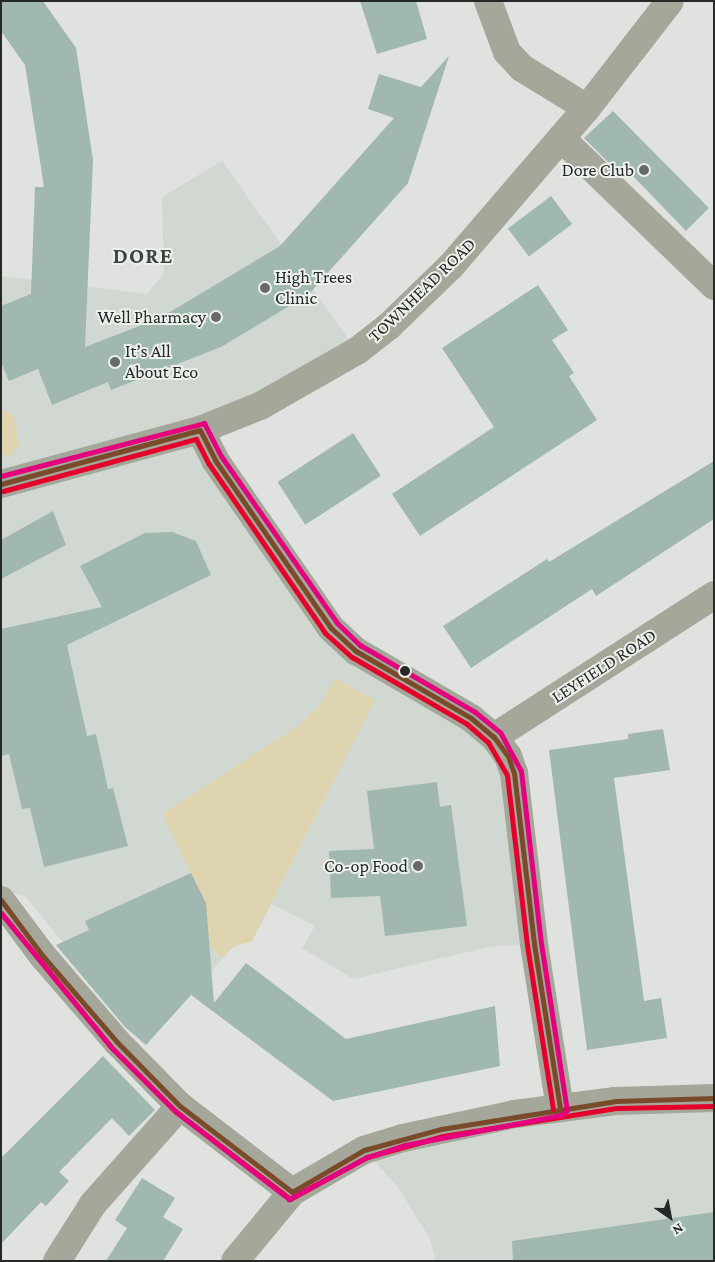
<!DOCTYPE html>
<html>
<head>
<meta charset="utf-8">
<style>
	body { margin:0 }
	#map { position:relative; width:715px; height:1262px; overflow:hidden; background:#e0e2e0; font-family:"Crimson Pro",serif }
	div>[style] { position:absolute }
	.built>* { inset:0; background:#d1d8d1 }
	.green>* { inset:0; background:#ded5b0 }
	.building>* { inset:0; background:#a0b8b0; transform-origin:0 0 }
	.minor>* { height:28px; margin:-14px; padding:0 14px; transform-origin:14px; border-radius:14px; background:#a4a79a }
	.bus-1>* { height:5px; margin:-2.5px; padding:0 2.5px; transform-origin:2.5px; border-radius:2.5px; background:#7a4b2a }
	.bus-2>* { height:5px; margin:-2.5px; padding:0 2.5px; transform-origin:2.5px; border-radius:2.5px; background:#e4002b }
	.bus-3>* { height:5px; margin:-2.5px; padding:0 2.5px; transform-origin:2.5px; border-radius:2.5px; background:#e5007d }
	.dots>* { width:14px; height:14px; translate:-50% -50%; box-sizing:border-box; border:2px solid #ecf1ec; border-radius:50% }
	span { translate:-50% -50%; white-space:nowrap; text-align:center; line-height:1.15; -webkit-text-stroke:4px #ecf1ec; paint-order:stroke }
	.poi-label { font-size:18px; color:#272927 }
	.right { translate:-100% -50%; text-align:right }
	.left { translate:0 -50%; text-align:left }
	.street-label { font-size:18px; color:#272927 }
	.district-label { font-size:22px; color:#3f433f; font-weight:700; letter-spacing:1px }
	.frame { position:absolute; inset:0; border:2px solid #272927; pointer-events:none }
	.north { position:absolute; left:645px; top:1192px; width:50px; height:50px; -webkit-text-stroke:4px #ecf1ec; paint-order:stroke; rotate:147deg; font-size:14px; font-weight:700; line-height:20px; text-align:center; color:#272927 }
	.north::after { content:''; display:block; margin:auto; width:18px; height:22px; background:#272927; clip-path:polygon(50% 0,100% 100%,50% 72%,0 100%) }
</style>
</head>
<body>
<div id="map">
	<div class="built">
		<div style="clip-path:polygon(222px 161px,357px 351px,200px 430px,331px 628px,494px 737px,534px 944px,489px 947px,353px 979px,302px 948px,315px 926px,271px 904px,252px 941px,233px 947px,146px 1045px,25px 896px,1px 891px,1px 276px,147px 294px,164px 273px,162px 197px)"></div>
		<div style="clip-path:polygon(714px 1098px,714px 1261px,436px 1261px,429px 1237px,398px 1187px,364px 1150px)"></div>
	</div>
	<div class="green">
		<div style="clip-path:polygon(1px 409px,15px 416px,19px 447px,9px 458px,1px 454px)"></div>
		<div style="clip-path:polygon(335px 678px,375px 700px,252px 941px,233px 947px,223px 958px,202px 938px,198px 887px,162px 814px,298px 726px,321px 704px)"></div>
	</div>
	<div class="building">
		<div style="clip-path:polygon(1px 1px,43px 1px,76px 48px,93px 160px,85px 347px,160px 318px,280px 246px,394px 118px,368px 109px,379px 74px,421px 87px,449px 56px,408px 183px,308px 295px,221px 347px,111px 390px,108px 382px,52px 405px,38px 369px,9px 381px,1px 362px,1px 306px,31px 294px,35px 187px,44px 187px,25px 65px,1px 31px)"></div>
		<div style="clip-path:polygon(360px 1px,416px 1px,427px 39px,377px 54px)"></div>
		<div style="clip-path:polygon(613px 111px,709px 208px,686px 231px,632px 175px,615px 169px,584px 138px)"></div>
		<div style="left:551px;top:196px;width:35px;height:54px;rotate:53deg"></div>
		<div style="clip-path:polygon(538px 285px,568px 330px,552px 340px,574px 373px,569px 376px,597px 420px,420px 536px,392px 494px,494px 427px,442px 348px)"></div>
		<div style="left:353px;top:433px;width:51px;height:90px;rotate:57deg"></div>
		<div style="clip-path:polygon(714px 461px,714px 519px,596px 596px,592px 589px,471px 668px,443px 626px,547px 559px,549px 562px)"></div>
		<div style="clip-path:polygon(53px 511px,66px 545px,1px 579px,1px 540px)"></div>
		<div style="clip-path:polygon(172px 532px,196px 541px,211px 575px,67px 645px,87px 736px,96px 734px,108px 789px,113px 788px,128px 846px,44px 867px,30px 808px,22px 809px,9px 754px,1px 756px,1px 629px,102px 607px,80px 566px,145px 533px)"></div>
		<div style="clip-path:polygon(663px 729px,670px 770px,614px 778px,644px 1001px,661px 998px,667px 1038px,587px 1050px,549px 750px,628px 739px,628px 734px)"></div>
		<div style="clip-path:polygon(437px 782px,440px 807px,451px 805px,467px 926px,385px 936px,380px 896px,331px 898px,329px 851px,374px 849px,367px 791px)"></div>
		<div style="clip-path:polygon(191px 873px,206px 903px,214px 1003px,246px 963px,346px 1039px,495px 1006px,500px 1066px,333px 1101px,191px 995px,146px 1045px,125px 1027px,56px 945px,89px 930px,85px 921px)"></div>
		<div style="clip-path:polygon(103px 1056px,155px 1110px,129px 1136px,112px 1118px,59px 1172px,69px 1181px,46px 1206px,41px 1202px,1px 1244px,1px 1158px)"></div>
		<div style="clip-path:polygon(142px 1178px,175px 1198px,163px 1217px,183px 1229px,163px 1261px,106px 1261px,127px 1228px,115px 1220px)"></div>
		<div style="clip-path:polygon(714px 1212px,714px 1261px,513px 1261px,512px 1241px)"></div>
	</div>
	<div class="minor">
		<div style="left:488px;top:1px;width:54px;rotate:69.6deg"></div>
		<div style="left:507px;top:52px;width:22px;rotate:47deg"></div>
		<div style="left:522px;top:68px;width:76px;rotate:31.6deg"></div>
		<div style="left:561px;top:138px;width:213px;rotate:44deg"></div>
		<div style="left:200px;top:430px;width:34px;rotate:63deg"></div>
		<div style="left:215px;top:460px;width:204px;rotate:55.4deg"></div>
		<div style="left:331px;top:628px;width:34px;rotate:43deg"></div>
		<div style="left:356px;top:651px;width:133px;rotate:30.2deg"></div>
		<div style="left:471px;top:718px;width:30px;rotate:40deg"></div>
		<div style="left:494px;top:737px;width:24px;rotate:54deg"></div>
		<div style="left:508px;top:756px;width:18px;rotate:71deg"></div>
		<div style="left:514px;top:773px;width:172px;rotate:83.3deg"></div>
		<div style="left:534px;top:944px;width:166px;rotate:81deg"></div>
		<div style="left:1px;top:484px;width:206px;rotate:-15.2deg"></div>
		<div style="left:200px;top:430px;width:65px;rotate:-21.8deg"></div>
		<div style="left:260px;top:406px;width:112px;rotate:-29.6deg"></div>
		<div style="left:357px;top:351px;width:41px;rotate:-38deg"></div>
		<div style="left:389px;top:326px;width:86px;rotate:-44.1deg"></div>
		<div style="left:451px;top:266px;width:208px;rotate:-49.3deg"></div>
		<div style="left:587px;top:108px;width:135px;rotate:-52.2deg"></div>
		<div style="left:494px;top:737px;width:262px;rotate:-32.8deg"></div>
		<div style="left:1px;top:900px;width:69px;rotate:53.3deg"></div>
		<div style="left:42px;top:955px;width:115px;rotate:49.2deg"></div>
		<div style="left:117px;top:1042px;width:90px;rotate:45.5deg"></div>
		<div style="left:180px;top:1106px;width:141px;rotate:37.5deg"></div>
		<div style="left:57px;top:1261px;width:67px;rotate:-57.7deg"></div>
		<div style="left:93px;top:1204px;width:131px;rotate:-48.4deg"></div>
		<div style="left:235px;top:1261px;width:89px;rotate:-50.4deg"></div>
		<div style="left:292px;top:1192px;width:83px;rotate:-30.3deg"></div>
		<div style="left:364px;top:1150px;width:41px;rotate:-17.1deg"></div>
		<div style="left:403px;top:1138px;width:115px;rotate:-12.1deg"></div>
		<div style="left:515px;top:1114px;width:101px;rotate:-7.4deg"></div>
		<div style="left:615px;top:1101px;width:99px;rotate:-1.7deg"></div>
	</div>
	<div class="bus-1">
		<div style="left:200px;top:430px;width:34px;rotate:63deg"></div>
		<div style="left:215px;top:460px;width:204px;rotate:55.4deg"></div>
		<div style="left:331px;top:628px;width:34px;rotate:43deg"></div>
		<div style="left:356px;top:651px;width:133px;rotate:30.2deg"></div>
		<div style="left:471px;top:718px;width:30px;rotate:40deg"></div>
		<div style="left:494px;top:737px;width:24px;rotate:54deg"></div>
		<div style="left:508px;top:756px;width:18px;rotate:71deg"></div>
		<div style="left:514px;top:773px;width:172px;rotate:83.3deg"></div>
		<div style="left:534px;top:944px;width:166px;rotate:81deg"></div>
		<div style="left:1px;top:484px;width:206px;rotate:-15.2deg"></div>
		<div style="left:1px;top:900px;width:69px;rotate:53.3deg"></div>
		<div style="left:42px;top:955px;width:115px;rotate:49.2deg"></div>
		<div style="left:117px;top:1042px;width:90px;rotate:45.5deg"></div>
		<div style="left:180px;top:1106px;width:141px;rotate:37.5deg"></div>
		<div style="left:292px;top:1192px;width:83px;rotate:-30.3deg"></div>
		<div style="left:364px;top:1150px;width:80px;rotate:-15.3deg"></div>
		<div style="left:441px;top:1129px;width:176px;rotate:-9.1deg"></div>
		<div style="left:615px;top:1101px;width:99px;rotate:-1.7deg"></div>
	</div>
	<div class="bus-2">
		<div style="left:3px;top:491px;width:200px;rotate:-15.1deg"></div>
		<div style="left:196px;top:439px;width:28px;rotate:63deg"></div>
		<div style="left:209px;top:464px;width:205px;rotate:55.5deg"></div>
		<div style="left:325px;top:633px;width:36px;rotate:42deg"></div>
		<div style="left:352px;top:657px;width:133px;rotate:30.2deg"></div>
		<div style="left:467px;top:724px;width:28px;rotate:41deg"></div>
		<div style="left:488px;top:742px;width:38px;rotate:60deg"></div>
		<div style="left:507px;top:775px;width:171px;rotate:83.3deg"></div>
		<div style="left:527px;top:945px;width:166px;rotate:81deg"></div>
		<div style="left:1px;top:913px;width:173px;rotate:50.6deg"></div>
		<div style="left:111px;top:1047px;width:91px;rotate:45deg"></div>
		<div style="left:175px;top:1111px;width:145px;rotate:37.4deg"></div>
		<div style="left:290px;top:1199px;width:88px;rotate:-28.6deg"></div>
		<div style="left:367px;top:1157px;width:79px;rotate:-15.4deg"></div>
		<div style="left:443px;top:1136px;width:175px;rotate:-9.2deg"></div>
		<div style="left:616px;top:1108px;width:98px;rotate:-1.2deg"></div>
	</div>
	<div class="bus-3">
		<div style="left:1px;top:476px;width:210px;rotate:-14.6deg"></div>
		<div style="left:204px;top:423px;width:37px;rotate:63deg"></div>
		<div style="left:221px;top:456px;width:203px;rotate:55.2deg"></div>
		<div style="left:337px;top:623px;width:32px;rotate:44deg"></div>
		<div style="left:360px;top:645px;width:133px;rotate:30.2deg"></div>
		<div style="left:475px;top:712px;width:32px;rotate:39deg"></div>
		<div style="left:500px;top:732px;width:44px;rotate:61.7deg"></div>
		<div style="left:521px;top:771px;width:173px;rotate:83.4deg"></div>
		<div style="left:541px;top:943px;width:169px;rotate:81.2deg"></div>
		<div style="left:567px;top:1110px;width:8px;rotate:140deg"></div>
		<div style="left:561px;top:1115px;width:159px;rotate:169.1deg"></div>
		<div style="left:405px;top:1145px;width:40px;rotate:162deg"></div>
		<div style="left:367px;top:1157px;width:89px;rotate:151.7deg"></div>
		<div style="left:289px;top:1199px;width:144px;rotate:-142.3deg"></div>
		<div style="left:175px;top:1111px;width:91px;rotate:-135deg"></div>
		<div style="left:111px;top:1047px;width:173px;rotate:-129.4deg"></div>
	</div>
	<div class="dots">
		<div style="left:644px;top:170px;background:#686a68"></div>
		<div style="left:265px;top:288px;background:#686a68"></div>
		<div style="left:216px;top:317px;background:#686a68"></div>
		<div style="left:115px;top:362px;background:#686a68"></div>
		<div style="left:405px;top:671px;background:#272927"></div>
		<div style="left:418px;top:866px;background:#686a68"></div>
	</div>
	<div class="poi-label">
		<span class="right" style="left:634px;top:170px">Dore Club</span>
		<span class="left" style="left:275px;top:288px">High Trees<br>Clinic</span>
		<span class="right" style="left:206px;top:317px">Well Pharmacy</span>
		<span class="left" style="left:125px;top:362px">It’s All<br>About Eco</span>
		<span class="right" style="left:408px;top:866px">Co-op Food</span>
	</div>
	<div class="street-label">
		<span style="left:422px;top:290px;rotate:-44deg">TOWNHEAD ROAD</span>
		<span style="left:604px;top:666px;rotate:-33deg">LEYFIELD ROAD</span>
	</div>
	<div class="district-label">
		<span style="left:143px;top:256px">DORE</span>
	</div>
	<div class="frame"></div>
	<div class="north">N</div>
</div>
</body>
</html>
